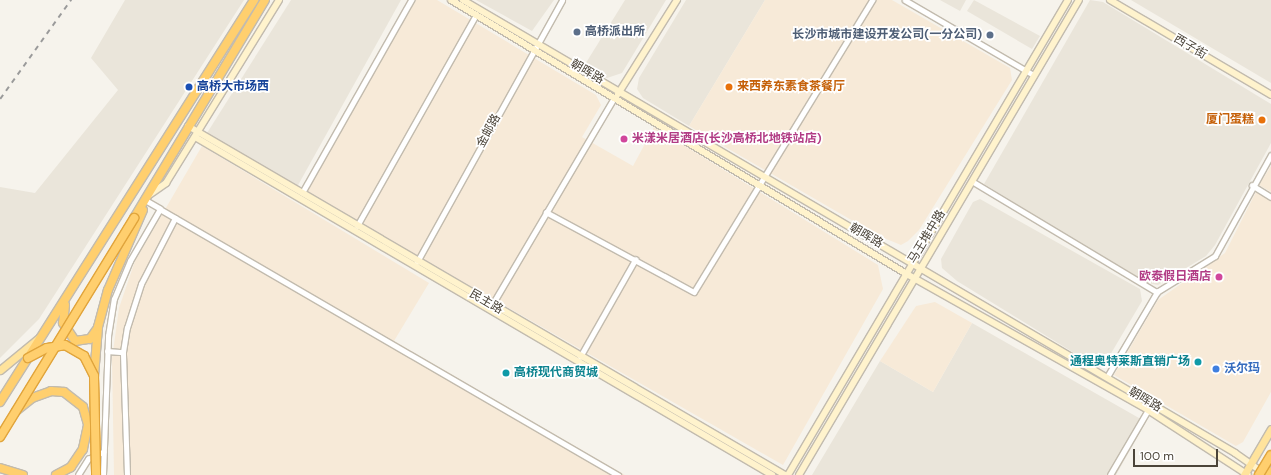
<!DOCTYPE html>
<html>
<head>
<meta charset="utf-8">
<style>
	body { margin:0 }
	#map { position:relative; width:1271px; height:475px; overflow:hidden; background:#f6f3ec; font-family:"DM Sans","Noto Sans SC",sans-serif }
	div>[style] { position:absolute }
	.residential>* { inset:0; background:#eae5da }
	.commercial>* { inset:0; background:#f7ead8 }
	.roads { filter:drop-shadow(1px 0 #c2bbae) drop-shadow(-1px 0 #c2bbae) drop-shadow(0 1px #c2bbae) drop-shadow(0 -1px #c2bbae) }
	.street>* { height:4.5px; margin:-2.25px; padding:0 2.25px; transform-origin:2.25px; border-radius:2.25px; background:#fff }
	.secondary>* { height:6px; margin:-3px; padding:0 3px; transform-origin:3px; border-radius:3px; background:#fff3cd }
	.primary>* { height:7px; margin:-3.5px; padding:0 3.5px; transform-origin:3.5px; border-radius:3.5px; background:#ffe39c }
	.highway>* { height:8px; margin:-4px; padding:0 4px; transform-origin:4px; border-radius:4px; background:#ffcf6e }
	.rail>* { height:1.5px; margin-top:-0.75px; transform-origin:0; background:repeating-linear-gradient(90deg,#9a9a9a 0 5px,transparent 0 10px) }
	.bridges { filter:drop-shadow(1px 0 #e0a43c) drop-shadow(-1px 0 #e0a43c) drop-shadow(0 1px #e0a43c) drop-shadow(0 -1px #e0a43c) }
	.highway-bridge>* { height:8px; margin:-4px; padding:0 4px; transform-origin:4px; border-radius:4px; background:#ffcf6e }
	.dots>* { width:11px; height:11px; translate:-50% -50%; box-sizing:border-box; border:2px solid #fff; border-radius:50% }
	span { translate:-50% -50%; white-space:nowrap; text-align:center; line-height:1.15; -webkit-text-stroke:3.5px #fff; paint-order:stroke }
	.service-label { font-size:12px; color:#4e5e75; font-weight:700 }
	.left { translate:0 -50%; text-align:left }
	.right { translate:-100% -50%; text-align:right }
	.street-label { font-size:12px; color:#4b4439 }
	.transit-label { font-size:12px; color:#164399; font-weight:700 }
	.food-label { font-size:12px; color:#c56008; font-weight:700 }
	.hotel-label { font-size:12px; color:#b23c85; font-weight:700 }
	.culture-label { font-size:12px; color:#0d838f; font-weight:700 }
	.shop-label { font-size:12px; color:#366cbe; font-weight:700 }
	.scale { position:absolute; left:1133px; top:449px; width:85px; height:18px; box-sizing:border-box; border:2px solid #4b4439; border-top:0; padding-left:5px; font-size:12px; line-height:14px; white-space:nowrap; color:#4b4439; -webkit-text-stroke:3px #fff; paint-order:stroke }
</style>
</head>
<body>
<div id="map">
	<div class="residential">
		<div style="clip-path:polygon(125px 0,244px 0,39px 319px,0 358px,0 187px,35px 193px,118px 90px,91px 58px)"></div>
		<div style="clip-path:polygon(291px 0,401px 0,297px 187px,207px 133px)"></div>
		<div style="clip-path:polygon(476px 0,554px 0,532px 31px)"></div>
		<div style="clip-path:polygon(625px 0,666px 0,622px 73px,607px 78px,584px 66px)"></div>
		<div style="clip-path:polygon(686px 0,765px 0,689px 126px,643px 98px,637px 89px,639px 78px)"></div>
		<div style="clip-path:polygon(940px 0,966px 0,960px 11px)"></div>
		<div style="clip-path:polygon(974px 0,1040px 36px,1032px 49px,967px 11px)"></div>
		<div style="clip-path:polygon(1090px 0,1103px 2px,1271px 104px,1271px 143px,1215px 245px,1206px 256px,1158px 285px,1142px 282px,984px 184px)"></div>
		<div style="clip-path:polygon(1131px 0,1271px 0,1271px 83px)"></div>
		<div style="clip-path:polygon(980px 199px,1140px 289px,1142px 301px,1103px 367px,1097px 367px,957px 281px,942px 268px,941px 259px,973px 202px)"></div>
		<div style="clip-path:polygon(972px 323px,1146px 422px,1116px 475px,812px 475px,880px 361px,933px 392px)"></div>
	</div>
	<div class="commercial">
		<div style="clip-path:polygon(416px 0,437px 0,596px 95px,601px 105px,582px 137px,633px 166px,654px 127px,878px 265px,883px 289px,783px 465px,306px 192px)"></div>
		<div style="clip-path:polygon(765px 0,892px 0,1010px 68px,1012px 80px,919px 230px,908px 241px,901px 245px,879px 236px,689px 126px)"></div>
		<div style="clip-path:polygon(202px 146px,429px 283px,394px 341px,625px 475px,114px 475px,112px 359px,119px 308px,135px 261px)"></div>
		<div style="clip-path:polygon(1271px 166px,1271px 192px,1259px 185px)"></div>
		<div style="clip-path:polygon(1256px 192px,1271px 201px,1271px 392px,1243px 442px,1236px 446px,1114px 375px,1158px 300px,1225px 253px)"></div>
		<div style="clip-path:polygon(935px 302px,972px 323px,933px 392px,880px 361px,916px 306px)"></div>
	</div>
	<div class="roads">
		<div class="street">
			<div style="left:905px;top:0;width:149px;rotate:30.2deg"></div>
			<div style="left:972px;top:181px;width:216px;rotate:31deg"></div>
			<div style="left:1252px;top:185px;width:22px;rotate:32deg"></div>
			<div style="left:302px;top:193px;width:222px;rotate:-60.5deg"></div>
			<div style="left:160px;top:209px;width:530px;rotate:30.15deg"></div>
			<div style="left:546px;top:212px;width:168px;rotate:28.4deg"></div>
			<div style="left:694px;top:292px;width:342px;rotate:-58.6deg"></div>
			<div style="left:357px;top:226px;width:242px;rotate:-60.6deg"></div>
			<div style="left:417px;top:262px;width:299px;rotate:-61deg"></div>
			<div style="left:492px;top:305px;width:240px;rotate:-59.5deg"></div>
			<div style="left:107px;top:351px;width:16px;rotate:4deg"></div>
			<div style="left:580px;top:357px;width:112px;rotate:-60.4deg"></div>
			<div style="left:1107px;top:377px;width:99px;rotate:-59.5deg"></div>
			<div style="left:1157px;top:292px;width:68px;rotate:-31.8deg"></div>
			<div style="left:1215px;top:256px;width:115px;rotate:-61deg"></div>
			<div style="left:78px;top:475px;width:19px;rotate:-58deg"></div>
			<div style="left:88px;top:459px;width:17px;rotate:-25deg"></div>
			<div style="left:103px;top:475px;width:139px;rotate:-87.9deg"></div>
			<div style="left:108px;top:336px;width:37px;rotate:-81deg"></div>
			<div style="left:114px;top:299px;width:41px;rotate:-67.2deg"></div>
			<div style="left:130px;top:261px;width:60px;rotate:-60deg"></div>
			<div style="left:160px;top:209px;width:16px;rotate:-150deg"></div>
			<div style="left:127px;top:475px;width:123px;rotate:-91.9deg"></div>
			<div style="left:123px;top:352px;width:24px;rotate:-81deg"></div>
			<div style="left:127px;top:328px;width:46px;rotate:-72.3deg"></div>
			<div style="left:141px;top:284px;width:74px;rotate:-62.7deg"></div>
			<div style="left:1110px;top:475px;width:75px;rotate:-59.7deg"></div>
		</div>
		<div class="secondary">
			<div style="left:451px;top:0;width:530px;rotate:31.02deg"></div>
			<div style="left:905px;top:273px;width:279px;rotate:29.4deg"></div>
			<div style="left:1148px;top:410px;width:119px;rotate:33deg"></div>
			<div style="left:463px;top:0;width:895px;rotate:30.4deg"></div>
			<div style="left:1235px;top:453px;width:39px;rotate:35deg"></div>
			<div style="left:1110px;top:0;width:187px;rotate:30.5deg"></div>
			<div style="left:618px;top:94px;width:111px;rotate:-57.9deg"></div>
			<div style="left:188px;top:126px;width:692px;rotate:30.31deg"></div>
			<div style="left:195px;top:137px;width:669px;rotate:30.36deg"></div>
			<div style="left:149px;top:195px;width:21px;rotate:-35deg"></div>
			<div style="left:166px;top:183px;width:215px;rotate:-58.3deg"></div>
			<div style="left:788px;top:475px;width:551px;rotate:-59.48deg"></div>
			<div style="left:799px;top:475px;width:551px;rotate:-59.48deg"></div>
		</div>
		<div class="primary">
			<div style="left:0;top:370px;width:52px;rotate:-39.5deg"></div>
			<div style="left:1244px;top:475px;width:53px;rotate:-59.6deg"></div>
		</div>
		<div class="highway">
			<div style="left:134px;top:218px;width:254px;rotate:-59deg"></div>
			<div style="left:65px;top:305px;width:18px;rotate:96deg"></div>
			<div style="left:63px;top:323px;width:22px;rotate:56deg"></div>
			<div style="left:75px;top:341px;width:15px;rotate:-8deg"></div>
			<div style="left:90px;top:339px;width:12px;rotate:-55deg"></div>
			<div style="left:94px;top:376px;width:49px;rotate:-85.3deg"></div>
			<div style="left:98px;top:327px;width:38px;rotate:-75deg"></div>
			<div style="left:108px;top:290px;width:87px;rotate:-66.4deg"></div>
			<div style="left:0;top:402px;width:476px;rotate:-57.7deg"></div>
			<div style="left:16px;top:411px;width:21px;rotate:-39deg"></div>
			<div style="left:32px;top:398px;width:20px;rotate:-20deg"></div>
			<div style="left:51px;top:391px;width:13px;rotate:4deg"></div>
			<div style="left:64px;top:392px;width:24px;rotate:38deg"></div>
			<div style="left:83px;top:407px;width:19px;rotate:74deg"></div>
			<div style="left:88px;top:425px;width:25px;rotate:102deg"></div>
			<div style="left:83px;top:449px;width:22px;rotate:124deg"></div>
			<div style="left:71px;top:467px;width:17px;rotate:152deg"></div>
			<div style="left:0;top:468px;width:24px;rotate:17deg"></div>
			<div style="left:1269px;top:475px;width:4px;rotate:-63deg"></div>
		</div>
	</div>
	<div class="rail">
		<div style="left:0;top:99px;width:122px;rotate:-54.4deg"></div>
	</div>
	<div class="bridges">
		<div class="highway-bridge">
			<div style="left:28px;top:358px;width:21px;rotate:-28deg"></div>
			<div style="left:47px;top:348px;width:18px;rotate:-9deg"></div>
			<div style="left:65px;top:345px;width:22px;rotate:30deg"></div>
			<div style="left:84px;top:356px;width:22px;rotate:63deg"></div>
			<div style="left:94px;top:376px;width:99px;rotate:88.8deg"></div>
			<div style="left:0;top:437px;width:257px;rotate:-58.5deg"></div>
			<div style="left:1259px;top:475px;width:23px;rotate:-59deg"></div>
		</div>
	</div>
	<div class="dots">
		<div style="left:577px;top:32px;background:#5c6f8a"></div>
		<div style="left:990px;top:35px;background:#5c6f8a"></div>
		<div style="left:189px;top:87px;background:#1a4fb4"></div>
		<div style="left:729px;top:87px;background:#e8710a"></div>
		<div style="left:1262px;top:120px;background:#e8710a"></div>
		<div style="left:624px;top:139px;background:#d1479c"></div>
		<div style="left:1219px;top:277px;background:#d1479c"></div>
		<div style="left:1198px;top:362px;background:#0f9aa8"></div>
		<div style="left:1216px;top:369px;background:#3f7fe0"></div>
		<div style="left:506px;top:373px;background:#0f9aa8"></div>
	</div>
	<div class="service-label">
		<span class="left" style="left:585px;top:32px">高桥派出所</span>
		<span class="right" style="left:982px;top:35px">长沙市城市建设开发公司(一分公司)</span>
	</div>
	<div class="street-label">
		<span style="left:1190px;top:47px;rotate:31deg">西子街</span>
		<span style="left:587px;top:72px;rotate:30deg">朝晖路</span>
		<span style="left:489px;top:131px;rotate:-61deg">金邮路</span>
		<span style="left:866px;top:236px;rotate:30deg">朝晖路</span>
		<span style="left:927px;top:237px;rotate:-59deg">马王堆中路</span>
		<span style="left:486px;top:302px;rotate:30deg">民主路</span>
		<span style="left:1145px;top:400px;rotate:31deg">朝晖路</span>
	</div>
	<div class="transit-label">
		<span class="left" style="left:197px;top:87px">高桥大市场西</span>
	</div>
	<div class="food-label">
		<span class="left" style="left:737px;top:87px">来西养东素食茶餐厅</span>
		<span class="right" style="left:1254px;top:120px">厦门蛋糕</span>
	</div>
	<div class="hotel-label">
		<span class="left" style="left:632px;top:139px">米漾米居酒店(长沙高桥北地铁站店)</span>
		<span class="right" style="left:1211px;top:277px">欧泰假日酒店</span>
	</div>
	<div class="culture-label">
		<span class="right" style="left:1190px;top:362px">通程奥特莱斯直销广场</span>
		<span class="left" style="left:514px;top:373px">高桥现代商贸城</span>
	</div>
	<div class="shop-label">
		<span class="left" style="left:1224px;top:369px">沃尔玛</span>
	</div>
	<div class="scale">100 m</div>
</div>
</body>
</html>
